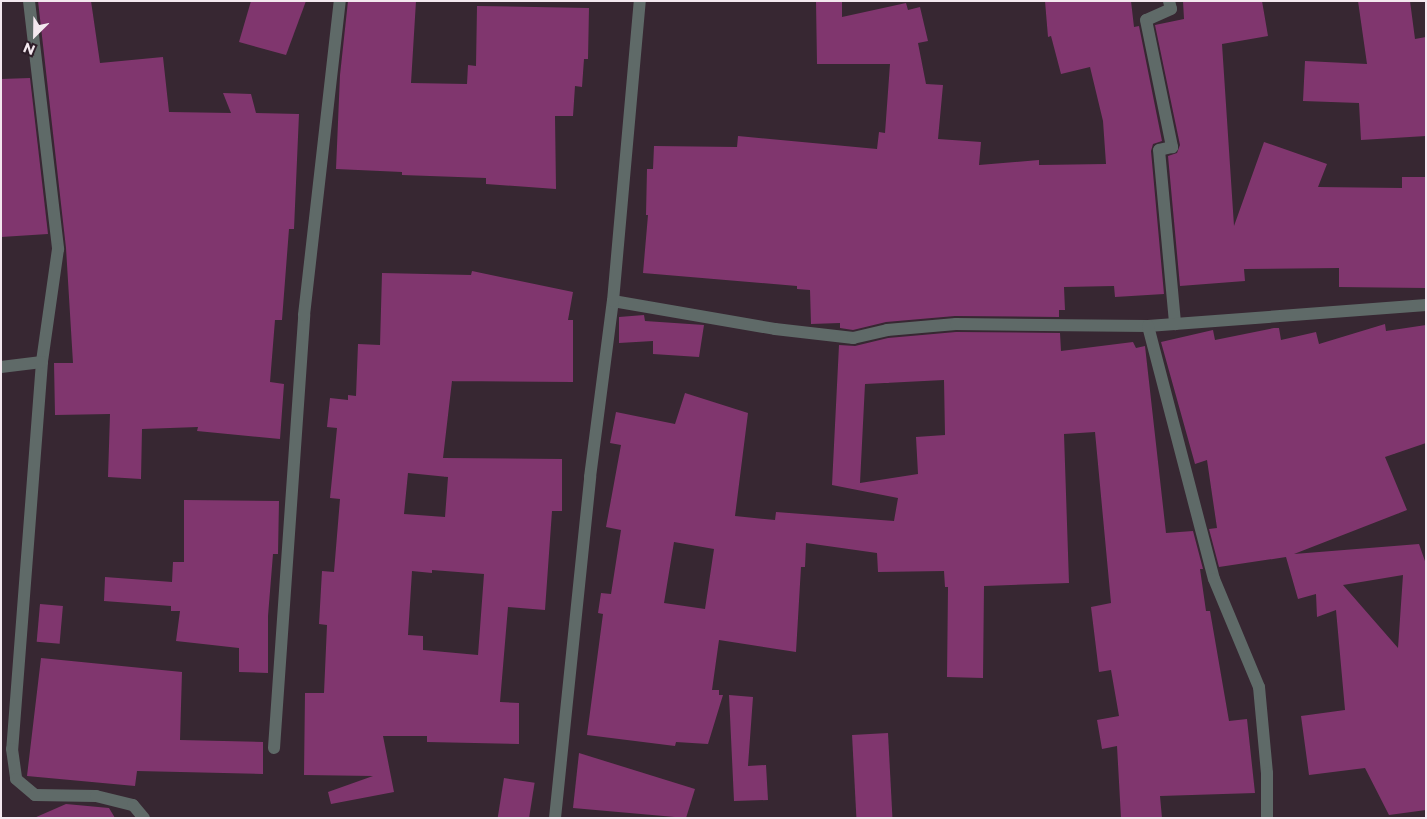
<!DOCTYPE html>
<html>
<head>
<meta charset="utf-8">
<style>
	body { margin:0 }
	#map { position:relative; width:1427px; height:819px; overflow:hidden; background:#372732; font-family:Montserrat,sans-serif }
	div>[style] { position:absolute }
	.building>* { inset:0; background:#80366e; transform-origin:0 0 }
	.street>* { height:12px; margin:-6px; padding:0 6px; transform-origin:6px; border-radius:6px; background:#5f6a68 }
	span { translate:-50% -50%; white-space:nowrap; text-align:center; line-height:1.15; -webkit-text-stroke:4px #2d1d28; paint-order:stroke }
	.frame { position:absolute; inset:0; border:2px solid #f3e8ef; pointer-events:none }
	.north { position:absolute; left:10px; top:10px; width:50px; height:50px; -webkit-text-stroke:4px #2d1d28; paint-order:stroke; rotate:203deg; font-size:14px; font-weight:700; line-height:20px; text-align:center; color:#f3e8ef }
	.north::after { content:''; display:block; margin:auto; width:18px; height:22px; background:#f3e8ef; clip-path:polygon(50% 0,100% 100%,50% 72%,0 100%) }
</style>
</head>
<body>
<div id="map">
	<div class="building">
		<div style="clip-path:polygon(38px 1px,91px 1px,100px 63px,163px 57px,169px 112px,231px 113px,223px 93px,251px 94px,256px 113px,299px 114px,294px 229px,289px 229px,282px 320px,275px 320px,270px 382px,284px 384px,280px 439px,197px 431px,198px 427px,142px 429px,141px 479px,108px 477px,110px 414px,55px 415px,54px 363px,73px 363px,66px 248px)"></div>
		<div style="clip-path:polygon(251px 1px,306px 1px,286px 55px,239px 42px)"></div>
		<div style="clip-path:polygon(348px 1px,416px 1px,411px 83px,467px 84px,468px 65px,476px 66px,477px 6px,589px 8px,588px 59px,584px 59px,582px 87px,575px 86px,573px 116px,555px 116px,556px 189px,486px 184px,486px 178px,402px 175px,402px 172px,336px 169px,340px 75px)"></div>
		<div style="clip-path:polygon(816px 1px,842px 1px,842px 17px,906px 3px,908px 10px,920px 7px,928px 41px,918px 43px,926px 84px,943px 85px,938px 139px,981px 142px,979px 165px,1039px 160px,1039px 165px,1106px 164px,1103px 121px,1090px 67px,1061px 74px,1051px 36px,1048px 37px,1045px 1px,1131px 1px,1134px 27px,1139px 26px,1162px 141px,1153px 144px,1151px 151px,1164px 294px,1115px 297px,1114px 286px,1064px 287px,1065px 310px,1059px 310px,1059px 317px,955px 316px,886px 322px,853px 330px,840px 328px,840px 323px,811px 324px,810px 290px,797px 289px,797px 286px,643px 273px,648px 215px,646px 215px,647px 169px,653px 169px,654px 146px,737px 147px,738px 136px,877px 149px,879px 132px,885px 133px,890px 64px,817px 64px)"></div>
		<div style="clip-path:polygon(1183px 1px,1262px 1px,1268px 36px,1222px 44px,1234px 226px,1264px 142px,1327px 164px,1318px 187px,1402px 188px,1402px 177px,1426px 177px,1426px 288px,1339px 287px,1339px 268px,1244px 269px,1245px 281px,1180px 286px,1168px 156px,1177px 153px,1180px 145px,1155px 25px,1184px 19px)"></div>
		<div style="clip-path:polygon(1358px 1px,1410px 1px,1415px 39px,1426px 37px,1426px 136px,1361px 140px,1359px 103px,1303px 101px,1305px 61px,1367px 64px)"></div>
		<div style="clip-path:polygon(30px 78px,48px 234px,1px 237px,1px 79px)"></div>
		<div style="clip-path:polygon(evenodd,472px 271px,573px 292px,568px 320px,573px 320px,573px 382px,452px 381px,443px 458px,562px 459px,562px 511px,552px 511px,545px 610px,508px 607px,500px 702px,519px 703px,519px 744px,427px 742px,427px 736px,383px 736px,394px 792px,331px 804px,328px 792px,373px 776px,304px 775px,305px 693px,324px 693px,327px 625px,319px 624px,322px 571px,334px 572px,340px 499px,330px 498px,337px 428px,327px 427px,330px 398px,348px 400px,348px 395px,356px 396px,358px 344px,380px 345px,382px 273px,471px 275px,472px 271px,408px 473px,448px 477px,445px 517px,404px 514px,408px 473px,472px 271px,432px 570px,484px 574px,478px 655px,423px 650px,423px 636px,408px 635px,412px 571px,432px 573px,432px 570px)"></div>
		<div style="clip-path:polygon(644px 315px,645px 321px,704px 325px,699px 357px,653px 354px,653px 341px,619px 343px,619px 317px)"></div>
		<div style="clip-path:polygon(evenodd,1385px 324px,1386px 331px,1426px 325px,1426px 443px,1385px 457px,1407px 510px,1294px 554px,1419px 544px,1426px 564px,1426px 810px,1389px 815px,1365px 768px,1309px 775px,1301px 716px,1345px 710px,1336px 610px,1317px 617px,1316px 594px,1298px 599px,1286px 557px,1219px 567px,1209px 529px,1217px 528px,1207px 460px,1195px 464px,1161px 342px,1213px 330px,1215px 340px,1274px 328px,1279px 328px,1281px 340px,1316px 332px,1319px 344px,1385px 324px,1403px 575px,1398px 648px,1343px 585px,1403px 575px)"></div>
		<div style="clip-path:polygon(evenodd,956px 332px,1060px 333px,1061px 351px,1133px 342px,1136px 348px,1145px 346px,1166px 533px,1193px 531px,1203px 569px,1200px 569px,1206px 611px,1210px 611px,1229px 721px,1247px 719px,1255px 793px,1160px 796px,1162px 818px,1121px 818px,1117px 746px,1102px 749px,1097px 720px,1119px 716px,1111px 670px,1099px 672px,1091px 607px,1111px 603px,1095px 432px,1064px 434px,1069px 583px,984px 586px,983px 678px,947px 677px,948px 587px,945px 587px,944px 571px,878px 572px,877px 553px,806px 543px,805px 567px,801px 567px,796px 652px,719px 640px,712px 690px,719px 690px,719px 695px,723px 695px,708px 744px,676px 742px,675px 746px,587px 735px,603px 614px,598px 613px,601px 593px,611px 594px,621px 530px,606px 527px,621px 445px,610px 443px,616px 412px,675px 424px,685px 393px,748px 413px,735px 516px,775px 520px,776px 512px,894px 521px,898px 498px,832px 485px,839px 345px,855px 346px,888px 338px,956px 332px,944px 380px,945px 435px,916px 437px,918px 474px,860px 483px,865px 384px,944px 380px,956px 332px,674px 542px,714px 549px,705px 609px,664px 603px,674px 542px)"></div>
		<div style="clip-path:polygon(184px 500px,279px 501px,278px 554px,273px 554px,268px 616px,268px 673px,239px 672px,239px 648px,176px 641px,180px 611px,171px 611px,171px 606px,104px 601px,105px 577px,172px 582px,173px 562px,184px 562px)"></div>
		<div style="left:40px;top:604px;width:23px;height:38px;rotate:5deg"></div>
		<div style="clip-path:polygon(41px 658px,182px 672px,180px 740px,263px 742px,263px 774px,137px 771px,135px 786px,27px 776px)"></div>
		<div style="clip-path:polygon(729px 695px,753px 697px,748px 766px,766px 765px,768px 800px,734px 801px)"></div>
		<div style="left:888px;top:733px;width:85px;height:36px;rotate:87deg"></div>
		<div style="clip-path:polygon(579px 753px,695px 789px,686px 818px,573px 808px)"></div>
		<div style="left:504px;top:778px;width:31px;height:40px;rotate:9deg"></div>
		<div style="clip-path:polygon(66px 804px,109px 808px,115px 818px,34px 818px)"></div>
	</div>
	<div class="street">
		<div style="left:29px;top:1px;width:250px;rotate:83.3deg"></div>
		<div style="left:58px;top:249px;width:114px;rotate:98.1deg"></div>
		<div style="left:42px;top:362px;width:388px;rotate:94.4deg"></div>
		<div style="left:12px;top:749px;width:30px;rotate:82deg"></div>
		<div style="left:16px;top:779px;width:25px;rotate:40deg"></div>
		<div style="left:35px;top:795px;width:61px;rotate:0.9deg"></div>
		<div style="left:96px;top:796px;width:38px;rotate:14deg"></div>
		<div style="left:133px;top:805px;width:17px;rotate:50deg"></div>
		<div style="left:1169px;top:1px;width:8px;rotate:76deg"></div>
		<div style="left:1171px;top:9px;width:27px;rotate:156deg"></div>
		<div style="left:1146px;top:20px;width:130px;rotate:78.4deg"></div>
		<div style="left:1172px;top:147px;width:13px;rotate:167deg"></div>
		<div style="left:1159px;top:150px;width:175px;rotate:84.7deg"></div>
		<div style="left:613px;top:301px;width:164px;rotate:9.8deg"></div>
		<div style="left:775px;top:329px;width:79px;rotate:6.6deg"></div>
		<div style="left:853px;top:338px;width:35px;rotate:-13deg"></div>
		<div style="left:887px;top:330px;width:69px;rotate:-5deg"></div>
		<div style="left:956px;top:324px;width:192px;rotate:0.6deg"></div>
		<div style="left:1148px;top:326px;width:279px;rotate:-4.3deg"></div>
		<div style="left:1148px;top:326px;width:261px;rotate:75.4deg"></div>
		<div style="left:1214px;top:579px;width:117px;rotate:67.4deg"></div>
		<div style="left:1259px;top:687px;width:86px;rotate:84.7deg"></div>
		<div style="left:1267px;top:773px;width:45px;rotate:90deg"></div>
		<div style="left:1px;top:367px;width:41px;rotate:-7deg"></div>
		<div style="left:274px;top:748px;width:434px;rotate:-86deg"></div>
		<div style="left:304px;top:315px;width:316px;rotate:-83.5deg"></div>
		<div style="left:555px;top:818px;width:343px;rotate:-84.1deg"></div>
		<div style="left:590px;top:477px;width:177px;rotate:-82.6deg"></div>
		<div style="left:613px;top:301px;width:301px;rotate:-84.9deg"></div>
	</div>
	<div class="frame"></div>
	<div class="north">N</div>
</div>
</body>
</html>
